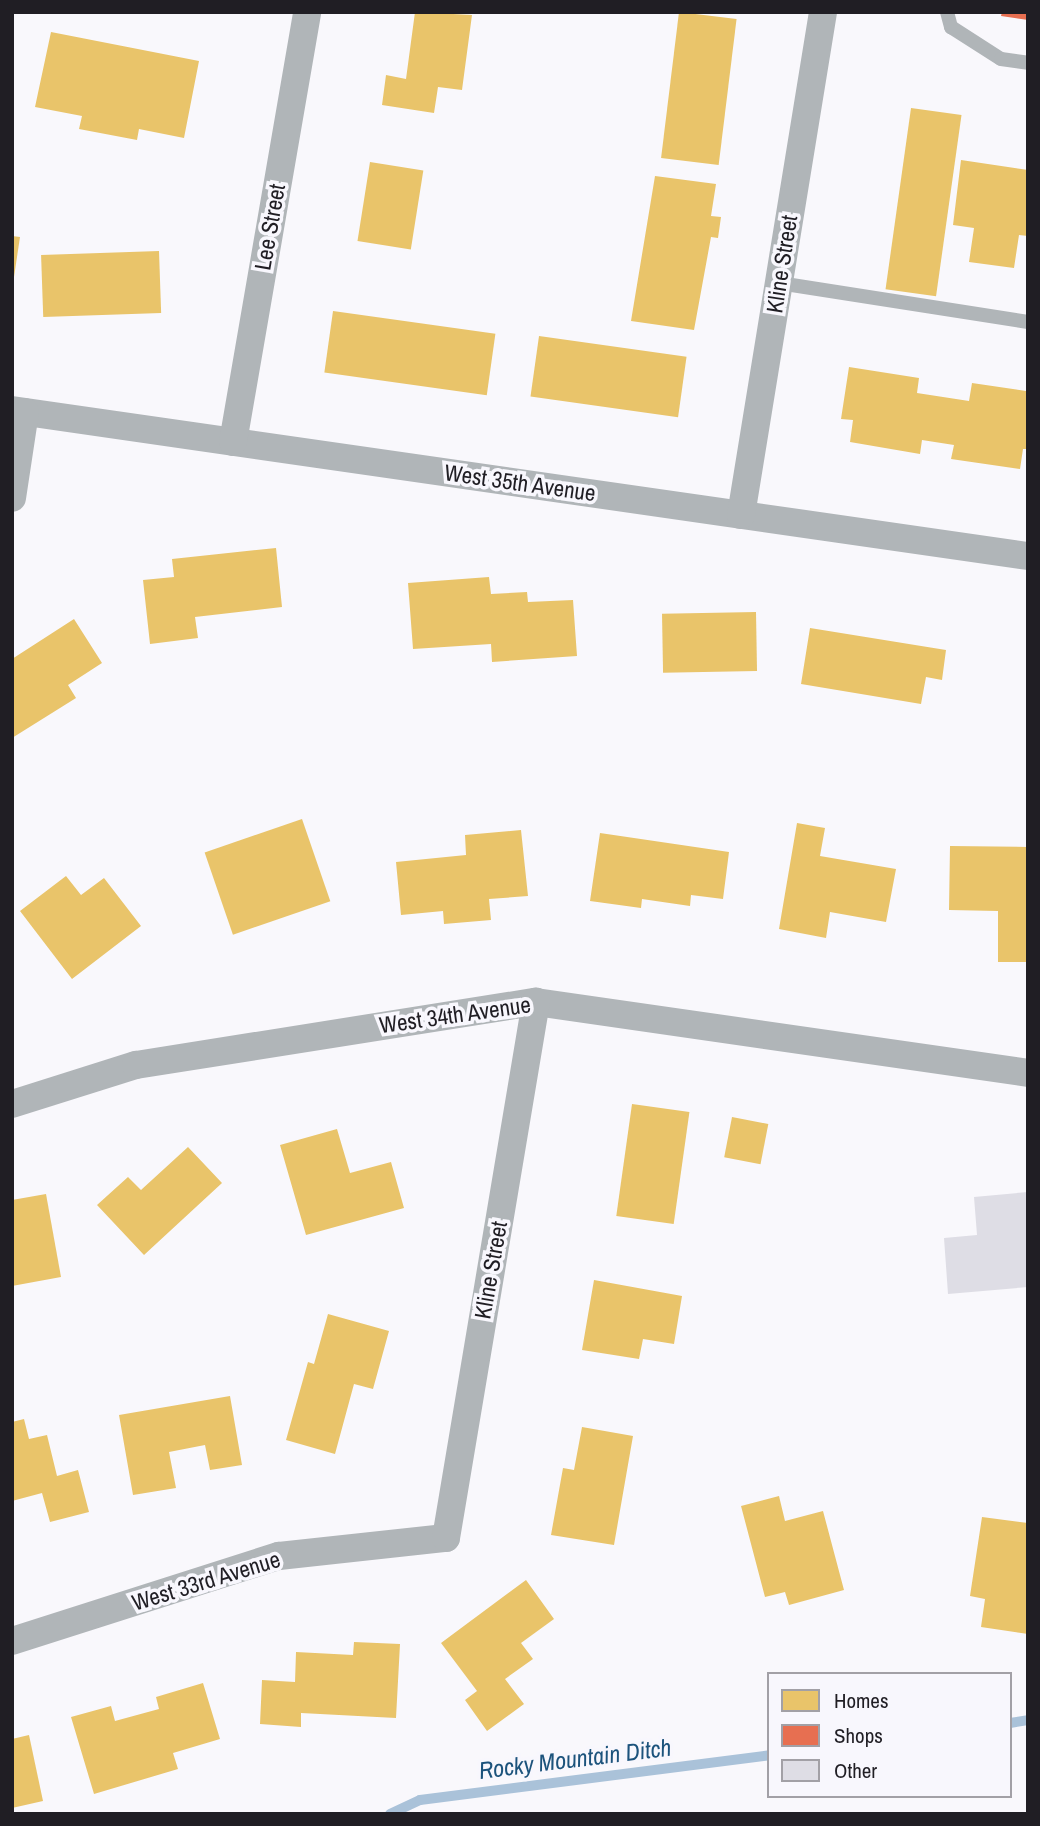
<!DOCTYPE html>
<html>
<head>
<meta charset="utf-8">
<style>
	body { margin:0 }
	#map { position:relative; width:1040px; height:1826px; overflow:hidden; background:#f9f8fc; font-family:"Archivo Narrow",sans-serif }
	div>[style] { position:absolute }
	.homes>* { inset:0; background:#e9c46a; transform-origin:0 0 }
	.shops>* { inset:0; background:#e76f51 }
	.stream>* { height:10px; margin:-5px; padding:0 5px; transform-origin:5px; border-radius:5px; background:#aac2d9 }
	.building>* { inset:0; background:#dedde5 }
	.service>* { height:14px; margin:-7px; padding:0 7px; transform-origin:7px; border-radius:7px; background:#b0b5b8 }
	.minor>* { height:28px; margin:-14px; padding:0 14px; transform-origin:14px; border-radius:14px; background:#b0b5b8 }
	span { translate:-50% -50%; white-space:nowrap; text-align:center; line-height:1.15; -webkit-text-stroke:7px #f8f7fd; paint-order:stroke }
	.street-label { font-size:23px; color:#201e24 }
	.water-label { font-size:24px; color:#1c537c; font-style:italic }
	.frame { position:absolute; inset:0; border:14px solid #201e24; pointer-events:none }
	.legend { position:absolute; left:767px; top:1672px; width:245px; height:126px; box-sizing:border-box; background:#f8f7fd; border:2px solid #a2a0a6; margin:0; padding:9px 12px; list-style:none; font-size:21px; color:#201e24 }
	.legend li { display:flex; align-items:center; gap:14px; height:35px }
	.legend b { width:35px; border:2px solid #a2a0a6 }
</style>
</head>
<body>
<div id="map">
	<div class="homes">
		<div style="clip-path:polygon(415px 12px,472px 15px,462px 90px,438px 87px,434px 113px,382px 105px,386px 75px,406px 79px)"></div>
		<div style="left:679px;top:12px;width:58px;height:147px;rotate:7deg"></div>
		<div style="clip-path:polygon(51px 32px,199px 61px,184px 138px,139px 129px,137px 140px,79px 129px,82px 116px,35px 107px)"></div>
		<div style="left:911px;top:108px;width:51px;height:183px;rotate:8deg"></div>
		<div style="clip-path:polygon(961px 160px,1028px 170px,1028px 236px,1019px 235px,1014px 268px,969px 262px,974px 228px,953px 225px)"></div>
		<div style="left:370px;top:162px;width:54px;height:80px;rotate:9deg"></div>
		<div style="clip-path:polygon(655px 176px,716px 184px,711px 216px,721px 217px,718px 238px,711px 237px,694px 330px,631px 321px)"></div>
		<div style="clip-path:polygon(12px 236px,20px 237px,14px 277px,12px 277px)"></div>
		<div style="left:159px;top:251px;width:62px;height:118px;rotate:88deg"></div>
		<div style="left:333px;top:311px;width:164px;height:62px;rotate:8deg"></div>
		<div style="left:539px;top:336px;width:149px;height:61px;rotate:8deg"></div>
		<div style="clip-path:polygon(849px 367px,919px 378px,917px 393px,969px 401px,972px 383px,1026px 391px,1028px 449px,1023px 449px,1020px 469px,951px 459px,954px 445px,922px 440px,920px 454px,850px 442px,853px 420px,841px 419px)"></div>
		<div style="clip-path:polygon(276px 548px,282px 607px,195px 617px,198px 638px,150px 644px,143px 580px,174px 577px,172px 559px)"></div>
		<div style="clip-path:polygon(489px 577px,491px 594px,527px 592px,528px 602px,573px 600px,577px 656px,492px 662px,491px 644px,413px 649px,408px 583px)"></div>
		<div style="left:756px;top:612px;width:59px;height:94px;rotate:89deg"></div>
		<div style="clip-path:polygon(74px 619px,102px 663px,68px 685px,76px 698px,12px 738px,12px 659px)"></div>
		<div style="clip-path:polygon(810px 628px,946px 650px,942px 680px,926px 677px,921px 704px,801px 684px)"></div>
		<div style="left:302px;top:819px;width:87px;height:103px;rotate:71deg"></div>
		<div style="clip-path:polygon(797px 823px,825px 828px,820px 856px,896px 869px,886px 922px,830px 912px,826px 938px,779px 929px)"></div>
		<div style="clip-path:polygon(521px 830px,528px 896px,489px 899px,491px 920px,444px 924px,443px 911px,401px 915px,396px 862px,466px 855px,465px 835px)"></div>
		<div style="clip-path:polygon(600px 833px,729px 852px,723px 899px,691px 895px,690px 906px,642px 899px,641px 908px,590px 901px)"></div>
		<div style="clip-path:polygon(950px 846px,1028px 847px,1028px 962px,998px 962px,998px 911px,949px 910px)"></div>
		<div style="clip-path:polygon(66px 876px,81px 895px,104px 878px,141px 926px,72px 979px,20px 911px)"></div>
		<div style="left:632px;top:1104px;width:58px;height:113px;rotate:8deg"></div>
		<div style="left:732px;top:1117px;width:37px;height:41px;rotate:11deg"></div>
		<div style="clip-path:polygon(337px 1129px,350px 1173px,391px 1162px,404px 1208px,306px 1235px,280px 1145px)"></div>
		<div style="clip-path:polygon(188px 1147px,222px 1183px,144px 1255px,97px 1205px,128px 1177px,141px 1190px)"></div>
		<div style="clip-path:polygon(46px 1194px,61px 1277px,12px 1286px,12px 1200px)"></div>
		<div style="clip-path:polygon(594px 1280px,682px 1296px,674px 1344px,643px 1339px,639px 1359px,582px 1350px)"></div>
		<div style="clip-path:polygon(328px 1314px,389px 1331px,373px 1389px,354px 1384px,335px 1454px,286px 1440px,308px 1362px,314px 1364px)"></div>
		<div style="clip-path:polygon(230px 1396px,242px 1465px,210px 1470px,205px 1445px,169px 1452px,176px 1488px,133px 1495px,119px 1415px)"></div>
		<div style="clip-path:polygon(24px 1419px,29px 1439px,47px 1435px,57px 1476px,78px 1470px,89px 1512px,50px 1522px,42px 1493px,12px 1501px,12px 1422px)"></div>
		<div style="clip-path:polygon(582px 1427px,633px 1436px,614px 1545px,551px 1535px,563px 1468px,574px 1470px)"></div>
		<div style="clip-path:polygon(779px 1496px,785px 1521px,823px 1511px,844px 1590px,789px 1605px,785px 1592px,765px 1597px,741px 1506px)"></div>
		<div style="clip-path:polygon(982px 1517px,1028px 1523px,1028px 1634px,981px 1627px,985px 1599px,970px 1596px)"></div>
		<div style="clip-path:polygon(526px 1580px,554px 1619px,521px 1643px,533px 1659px,505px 1679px,524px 1704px,487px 1731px,465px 1700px,477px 1691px,441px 1643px)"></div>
		<div style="clip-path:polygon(354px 1642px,400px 1644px,396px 1718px,301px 1713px,301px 1727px,260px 1724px,262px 1680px,295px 1682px,296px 1652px,353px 1655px)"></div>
		<div style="clip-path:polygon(203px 1683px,220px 1739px,173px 1753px,178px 1769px,94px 1794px,71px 1717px,111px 1706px,115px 1721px,159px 1709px,156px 1697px)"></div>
		<div style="clip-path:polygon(29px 1735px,43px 1801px,12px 1808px,12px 1739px)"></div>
	</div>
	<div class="shops">
		<div style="clip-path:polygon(1002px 12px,1028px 12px,1028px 20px,1001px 16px)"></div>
	</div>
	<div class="stream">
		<div style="left:1010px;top:1723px;width:18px;rotate:-9deg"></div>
		<div style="left:390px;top:1814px;width:33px;rotate:-25deg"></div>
		<div style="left:420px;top:1800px;width:352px;rotate:-7.3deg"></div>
	</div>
	<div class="building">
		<div style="clip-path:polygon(1028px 1192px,1028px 1287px,948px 1294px,944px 1238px,977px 1235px,974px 1197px)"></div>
	</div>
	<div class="service">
		<div style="left:947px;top:12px;width:16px;rotate:75deg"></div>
		<div style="left:951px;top:27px;width:59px;rotate:32.6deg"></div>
		<div style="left:1001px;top:59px;width:27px;rotate:8deg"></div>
		<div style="left:779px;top:283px;width:252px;rotate:8.9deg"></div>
	</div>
	<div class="minor">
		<div style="left:12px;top:410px;width:1026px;rotate:8.18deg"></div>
		<div style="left:233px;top:442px;width:436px;rotate:-80.2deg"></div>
		<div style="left:12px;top:498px;width:87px;rotate:-81.4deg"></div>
		<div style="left:741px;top:515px;width:510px;rotate:-80.74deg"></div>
		<div style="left:12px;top:1104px;width:130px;rotate:-17.5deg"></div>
		<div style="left:136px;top:1065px;width:405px;rotate:-9deg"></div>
		<div style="left:536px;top:1002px;width:497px;rotate:8.2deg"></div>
		<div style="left:12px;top:1641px;width:280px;rotate:-17.7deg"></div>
		<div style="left:279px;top:1556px;width:168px;rotate:-6.2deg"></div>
		<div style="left:446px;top:1538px;width:544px;rotate:-80.47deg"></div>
	</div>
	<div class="street-label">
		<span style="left:270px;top:227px;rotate:-80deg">Lee Street</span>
		<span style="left:782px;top:264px;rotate:-81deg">Kline Street</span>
		<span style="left:520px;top:483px;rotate:8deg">West 35th Avenue</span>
		<span style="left:455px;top:1015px;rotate:-8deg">West 34th Avenue</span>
		<span style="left:491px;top:1270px;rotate:-80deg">Kline Street</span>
		<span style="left:206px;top:1581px;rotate:-17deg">West 33rd Avenue</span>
	</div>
	<div class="water-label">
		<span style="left:575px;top:1759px;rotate:-7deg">Rocky Mountain Ditch</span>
	</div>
	<div class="frame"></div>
	<ul class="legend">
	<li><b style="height:19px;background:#e9c46a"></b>Homes</li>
	<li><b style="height:19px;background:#e76f51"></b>Shops</li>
	<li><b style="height:19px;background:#dedde5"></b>Other</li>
	</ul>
</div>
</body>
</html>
